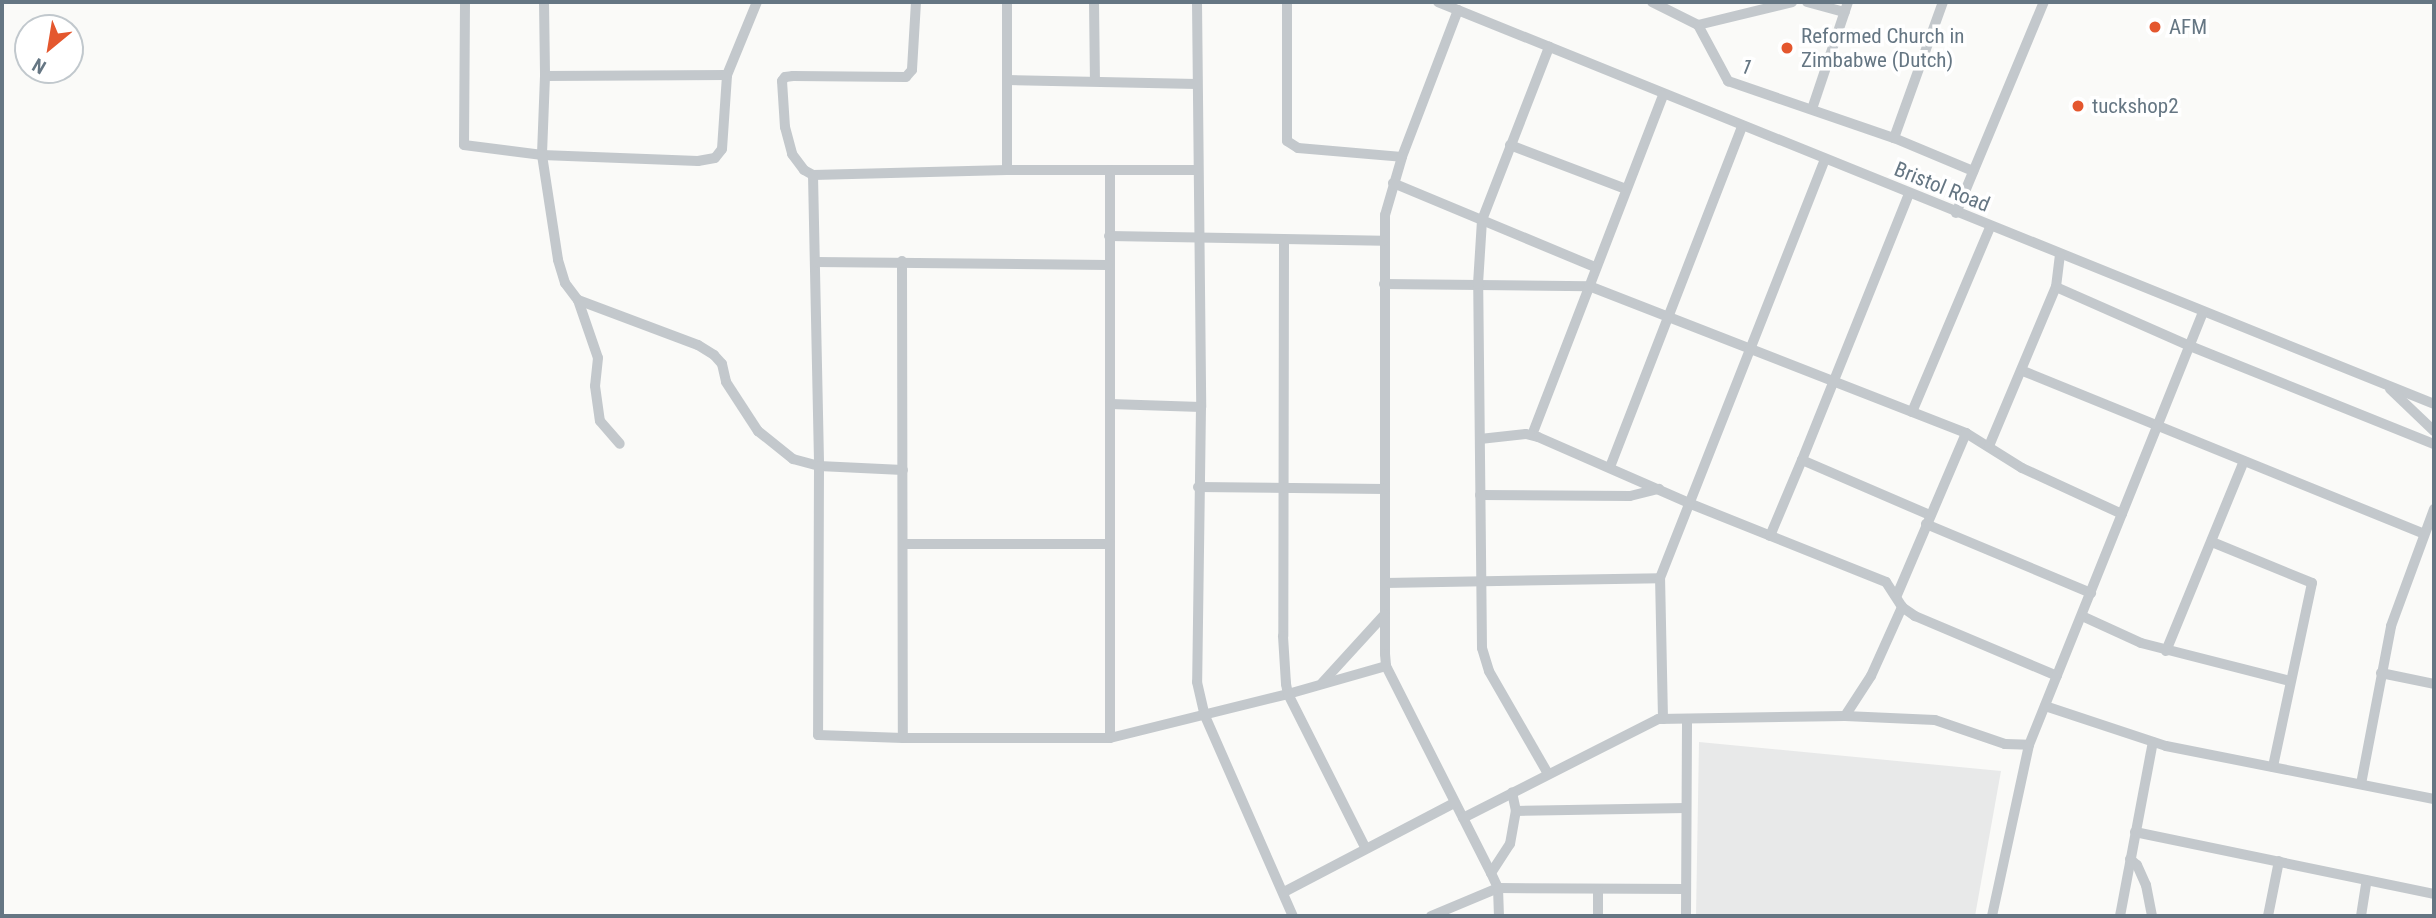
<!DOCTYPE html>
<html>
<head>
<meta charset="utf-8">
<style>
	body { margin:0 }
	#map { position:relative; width:2436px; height:918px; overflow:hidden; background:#fafaf8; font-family:"Roboto Condensed",sans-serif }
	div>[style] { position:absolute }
	.built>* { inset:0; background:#e8e9e9 }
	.minor>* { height:10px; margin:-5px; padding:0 5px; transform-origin:5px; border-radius:5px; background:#c3c8cc }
	.dots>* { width:19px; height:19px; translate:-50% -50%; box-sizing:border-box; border:4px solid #fff; border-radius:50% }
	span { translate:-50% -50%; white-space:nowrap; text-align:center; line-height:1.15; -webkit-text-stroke:7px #fff; paint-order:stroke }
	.poi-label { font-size:21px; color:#657683 }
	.left { translate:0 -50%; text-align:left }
	.street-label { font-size:21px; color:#657683 }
	.frame { position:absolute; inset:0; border:4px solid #657683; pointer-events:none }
	.north { position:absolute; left:14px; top:14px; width:70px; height:70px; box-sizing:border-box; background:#fff; border:2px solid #c1c8cd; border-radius:50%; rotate:210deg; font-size:19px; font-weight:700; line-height:28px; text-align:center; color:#657683 }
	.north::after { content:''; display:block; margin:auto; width:24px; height:32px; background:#e4572e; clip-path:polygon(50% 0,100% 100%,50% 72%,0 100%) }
</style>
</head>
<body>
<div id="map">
	<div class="built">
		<div style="clip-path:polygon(1699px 742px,2001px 771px,1975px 916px,1696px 916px)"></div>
	</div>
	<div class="minor">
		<div style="left:465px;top:2px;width:143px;rotate:90.4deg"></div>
		<div style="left:464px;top:145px;width:79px;rotate:7.3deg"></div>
		<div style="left:542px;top:155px;width:156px;rotate:2.2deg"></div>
		<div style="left:698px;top:161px;width:17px;rotate:-10deg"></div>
		<div style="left:715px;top:158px;width:11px;rotate:-52deg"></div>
		<div style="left:722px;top:149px;width:74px;rotate:-86.1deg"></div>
		<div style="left:727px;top:75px;width:79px;rotate:-67.7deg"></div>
		<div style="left:544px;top:2px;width:74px;rotate:89.2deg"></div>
		<div style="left:916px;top:2px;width:68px;rotate:93.4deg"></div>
		<div style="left:912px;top:70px;width:9px;rotate:131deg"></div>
		<div style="left:906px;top:77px;width:113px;rotate:-179.5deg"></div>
		<div style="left:793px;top:76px;width:8px;rotate:173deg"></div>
		<div style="left:785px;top:77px;width:5px;rotate:127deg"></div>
		<div style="left:782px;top:81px;width:46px;rotate:86.3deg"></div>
		<div style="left:785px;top:127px;width:28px;rotate:75deg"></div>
		<div style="left:792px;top:154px;width:20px;rotate:53deg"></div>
		<div style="left:804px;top:170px;width:10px;rotate:29deg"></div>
		<div style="left:813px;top:175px;width:194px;rotate:-1.5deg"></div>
		<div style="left:1007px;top:170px;width:190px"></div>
		<div style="left:1094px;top:2px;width:79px;rotate:89.3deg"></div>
		<div style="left:1197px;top:2px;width:405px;rotate:89.4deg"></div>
		<div style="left:1201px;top:407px;width:275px;rotate:90.8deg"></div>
		<div style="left:1197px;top:682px;width:35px;rotate:77deg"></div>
		<div style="left:1205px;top:716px;width:219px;rotate:66.3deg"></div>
		<div style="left:1287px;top:2px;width:139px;rotate:90deg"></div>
		<div style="left:1287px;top:141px;width:13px;rotate:32deg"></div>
		<div style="left:1298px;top:148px;width:104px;rotate:4.9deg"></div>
		<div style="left:1438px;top:2px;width:1074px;rotate:21.98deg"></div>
		<div style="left:1652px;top:2px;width:51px;rotate:26.6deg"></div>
		<div style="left:1698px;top:25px;width:97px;rotate:-13.7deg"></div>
		<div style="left:1807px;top:2px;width:39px;rotate:15deg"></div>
		<div style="left:1458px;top:10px;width:157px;rotate:110.9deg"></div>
		<div style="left:1402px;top:157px;width:60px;rotate:106.3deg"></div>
		<div style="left:1385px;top:215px;width:439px;rotate:90deg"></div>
		<div style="left:1385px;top:654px;width:12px;rotate:85deg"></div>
		<div style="left:1386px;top:666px;width:232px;rotate:63.1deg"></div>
		<div style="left:1491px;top:873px;width:17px;rotate:65deg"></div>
		<div style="left:1498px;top:888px;width:28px;rotate:88deg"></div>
		<div style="left:1698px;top:25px;width:64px;rotate:61.8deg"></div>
		<div style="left:1728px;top:81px;width:176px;rotate:19deg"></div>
		<div style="left:1894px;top:138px;width:86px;rotate:22.7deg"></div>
		<div style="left:727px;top:75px;width:182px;rotate:179.7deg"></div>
		<div style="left:545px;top:76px;width:79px;rotate:92.2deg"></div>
		<div style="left:542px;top:155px;width:106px;rotate:81.3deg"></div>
		<div style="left:558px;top:260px;width:24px;rotate:73deg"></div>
		<div style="left:565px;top:283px;width:21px;rotate:53deg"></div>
		<div style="left:578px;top:300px;width:128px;rotate:20.6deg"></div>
		<div style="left:698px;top:345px;width:19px;rotate:32deg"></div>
		<div style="left:714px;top:355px;width:12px;rotate:48deg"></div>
		<div style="left:722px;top:364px;width:18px;rotate:77deg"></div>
		<div style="left:726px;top:382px;width:59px;rotate:56.9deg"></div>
		<div style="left:758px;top:431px;width:45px;rotate:38.7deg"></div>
		<div style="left:793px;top:459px;width:27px;rotate:15deg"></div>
		<div style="left:819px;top:466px;width:84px;rotate:2.7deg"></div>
		<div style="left:1008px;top:80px;width:189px;rotate:1.2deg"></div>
		<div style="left:1812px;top:109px;width:113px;rotate:-71.4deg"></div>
		<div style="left:1894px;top:138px;width:145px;rotate:-70.2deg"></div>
		<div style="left:1510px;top:145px;width:124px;rotate:20.8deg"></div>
		<div style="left:1007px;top:170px;width:168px;rotate:-90deg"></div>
		<div style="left:1110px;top:170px;width:568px;rotate:90deg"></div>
		<div style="left:813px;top:175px;width:291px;rotate:88.8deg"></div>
		<div style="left:819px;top:466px;width:269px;rotate:90.2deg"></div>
		<div style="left:818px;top:735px;width:85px;rotate:2deg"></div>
		<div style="left:903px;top:738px;width:207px"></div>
		<div style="left:1110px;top:738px;width:183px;rotate:-13.9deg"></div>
		<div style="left:1288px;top:694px;width:102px;rotate:-15.9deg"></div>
		<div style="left:1393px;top:183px;width:219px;rotate:22.6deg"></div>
		<div style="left:1956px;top:213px;width:229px;rotate:-67.4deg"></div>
		<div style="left:1109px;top:236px;width:274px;rotate:1deg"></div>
		<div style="left:1284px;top:240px;width:396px;rotate:90.1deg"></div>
		<div style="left:1283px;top:636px;width:48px;rotate:86.4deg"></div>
		<div style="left:1286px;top:684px;width:10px;rotate:79deg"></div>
		<div style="left:1288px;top:694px;width:171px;rotate:63.3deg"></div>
		<div style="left:902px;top:261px;width:477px;rotate:89.9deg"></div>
		<div style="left:816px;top:262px;width:292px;rotate:0.6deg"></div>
		<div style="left:1384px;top:284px;width:205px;rotate:0.6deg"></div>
		<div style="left:1589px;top:286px;width:405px;rotate:21.3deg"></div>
		<div style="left:1966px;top:433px;width:66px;rotate:32deg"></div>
		<div style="left:2022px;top:468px;width:110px;rotate:24.7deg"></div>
		<div style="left:2056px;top:287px;width:146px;rotate:23.8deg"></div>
		<div style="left:2190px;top:346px;width:263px;rotate:21.9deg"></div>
		<div style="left:578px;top:300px;width:61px;rotate:71deg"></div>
		<div style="left:598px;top:358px;width:28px;rotate:96deg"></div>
		<div style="left:595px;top:386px;width:35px;rotate:82deg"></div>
		<div style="left:600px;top:421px;width:30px;rotate:49deg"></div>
		<div style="left:2023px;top:371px;width:433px;rotate:22.1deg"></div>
		<div style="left:2390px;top:389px;width:61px;rotate:43.7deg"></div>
		<div style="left:1110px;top:404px;width:91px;rotate:1.9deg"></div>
		<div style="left:1912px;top:412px;width:201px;rotate:-67.1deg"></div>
		<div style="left:1532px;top:435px;width:364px;rotate:-68.9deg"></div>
		<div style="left:1480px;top:439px;width:46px;rotate:-6.2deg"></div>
		<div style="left:1526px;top:434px;width:12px;rotate:14deg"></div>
		<div style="left:1538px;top:437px;width:167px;rotate:23.6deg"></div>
		<div style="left:1691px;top:504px;width:210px;rotate:21.8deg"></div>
		<div style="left:1886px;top:582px;width:30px;rotate:57deg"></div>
		<div style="left:1902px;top:607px;width:16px;rotate:35deg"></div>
		<div style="left:1915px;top:616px;width:154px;rotate:22.9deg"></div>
		<div style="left:1989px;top:446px;width:173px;rotate:-67.2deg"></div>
		<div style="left:2056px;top:287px;width:32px;rotate:-83deg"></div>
		<div style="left:1802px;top:460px;width:287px;rotate:-68.1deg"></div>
		<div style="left:1610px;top:467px;width:365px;rotate:-68.8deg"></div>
		<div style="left:1198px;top:487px;width:187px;rotate:0.6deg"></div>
		<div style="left:1480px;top:495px;width:150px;rotate:0.4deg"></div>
		<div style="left:1630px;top:496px;width:30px;rotate:-14deg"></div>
		<div style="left:1926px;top:524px;width:179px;rotate:22.7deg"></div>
		<div style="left:1770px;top:536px;width:82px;rotate:-67.2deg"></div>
		<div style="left:1802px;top:460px;width:139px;rotate:23.3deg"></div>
		<div style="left:2212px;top:542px;width:108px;rotate:22.3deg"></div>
		<div style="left:2312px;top:583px;width:188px;rotate:102deg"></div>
		<div style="left:904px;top:544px;width:206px"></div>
		<div style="left:1385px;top:583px;width:275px;rotate:-1deg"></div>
		<div style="left:1897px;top:595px;width:176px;rotate:-66.9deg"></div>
		<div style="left:2082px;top:616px;width:65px;rotate:24.6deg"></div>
		<div style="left:2141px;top:643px;width:154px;rotate:14.3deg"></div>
		<div style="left:2166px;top:651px;width:205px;rotate:-67.7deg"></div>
		<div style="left:2381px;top:673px;width:54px;rotate:11.7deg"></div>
		<div style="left:1322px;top:683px;width:93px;rotate:-47.6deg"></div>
		<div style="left:2045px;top:706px;width:127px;rotate:18.3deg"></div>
		<div style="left:2166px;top:746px;width:273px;rotate:11.2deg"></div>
		<div style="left:1845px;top:716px;width:48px;rotate:-57deg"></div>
		<div style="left:1871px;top:676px;width:76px;rotate:-65.8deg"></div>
		<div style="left:1663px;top:719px;width:141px;rotate:-91.2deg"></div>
		<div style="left:1660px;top:578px;width:449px;rotate:-68.5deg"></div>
		<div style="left:1547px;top:772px;width:116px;rotate:-119.9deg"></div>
		<div style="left:1489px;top:671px;width:24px;rotate:-107deg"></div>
		<div style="left:1482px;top:648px;width:364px;rotate:-90.6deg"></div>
		<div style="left:1478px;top:284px;width:64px;rotate:-86.4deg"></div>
		<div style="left:1482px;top:220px;width:186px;rotate:-68.8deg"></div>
		<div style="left:2361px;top:784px;width:161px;rotate:-79.2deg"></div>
		<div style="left:2391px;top:626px;width:125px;rotate:-69.8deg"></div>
		<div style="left:1516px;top:811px;width:170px;rotate:-1deg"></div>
		<div style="left:1463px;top:818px;width:219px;rotate:-26.9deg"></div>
		<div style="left:1658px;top:719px;width:187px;rotate:-0.9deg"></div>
		<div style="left:1845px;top:716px;width:90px;rotate:2.5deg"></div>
		<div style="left:1935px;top:720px;width:74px;rotate:18.9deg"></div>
		<div style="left:2005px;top:744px;width:24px;rotate:2deg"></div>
		<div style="left:2135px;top:832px;width:305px;rotate:11.7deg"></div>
		<div style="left:2130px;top:859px;width:9px;rotate:41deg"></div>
		<div style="left:2137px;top:865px;width:22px;rotate:66deg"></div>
		<div style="left:2146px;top:885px;width:32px;rotate:79deg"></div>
		<div style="left:1491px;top:873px;width:35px;rotate:-57deg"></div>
		<div style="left:1510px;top:844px;width:34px;rotate:-80deg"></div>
		<div style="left:1516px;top:811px;width:19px;rotate:-102deg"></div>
		<div style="left:1284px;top:892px;width:192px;rotate:-27.6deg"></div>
		<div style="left:1431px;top:916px;width:73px;rotate:-22.7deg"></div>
		<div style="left:1498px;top:888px;width:188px;rotate:0.3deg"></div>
		<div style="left:1598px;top:916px;width:26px;rotate:-90deg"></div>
		<div style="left:1686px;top:916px;width:196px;rotate:-89.7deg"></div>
		<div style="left:1992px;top:916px;width:175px;rotate:-77.8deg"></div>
		<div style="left:2029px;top:745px;width:466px;rotate:-68.1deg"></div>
		<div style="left:2120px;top:916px;width:177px;rotate:-79.3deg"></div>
		<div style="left:2268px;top:916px;width:56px;rotate:-78.7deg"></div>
		<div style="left:2361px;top:916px;width:36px;rotate:-81deg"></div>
	</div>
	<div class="dots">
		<div style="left:2155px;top:27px;background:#e4572e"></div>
		<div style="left:1787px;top:48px;background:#e4572e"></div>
		<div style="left:2078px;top:106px;background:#e4572e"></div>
	</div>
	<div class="poi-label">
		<span class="left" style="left:2169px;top:27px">AFM</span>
		<span class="left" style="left:1801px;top:48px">Reformed Church in<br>Zimbabwe (Dutch)</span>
		<span class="left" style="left:2092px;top:106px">tuckshop2</span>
	</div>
	<div class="street-label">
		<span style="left:1747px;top:67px;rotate:22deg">1</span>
		<span style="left:1942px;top:187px;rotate:22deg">Bristol Road</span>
	</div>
	<div class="frame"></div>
	<div class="north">N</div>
</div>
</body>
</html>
